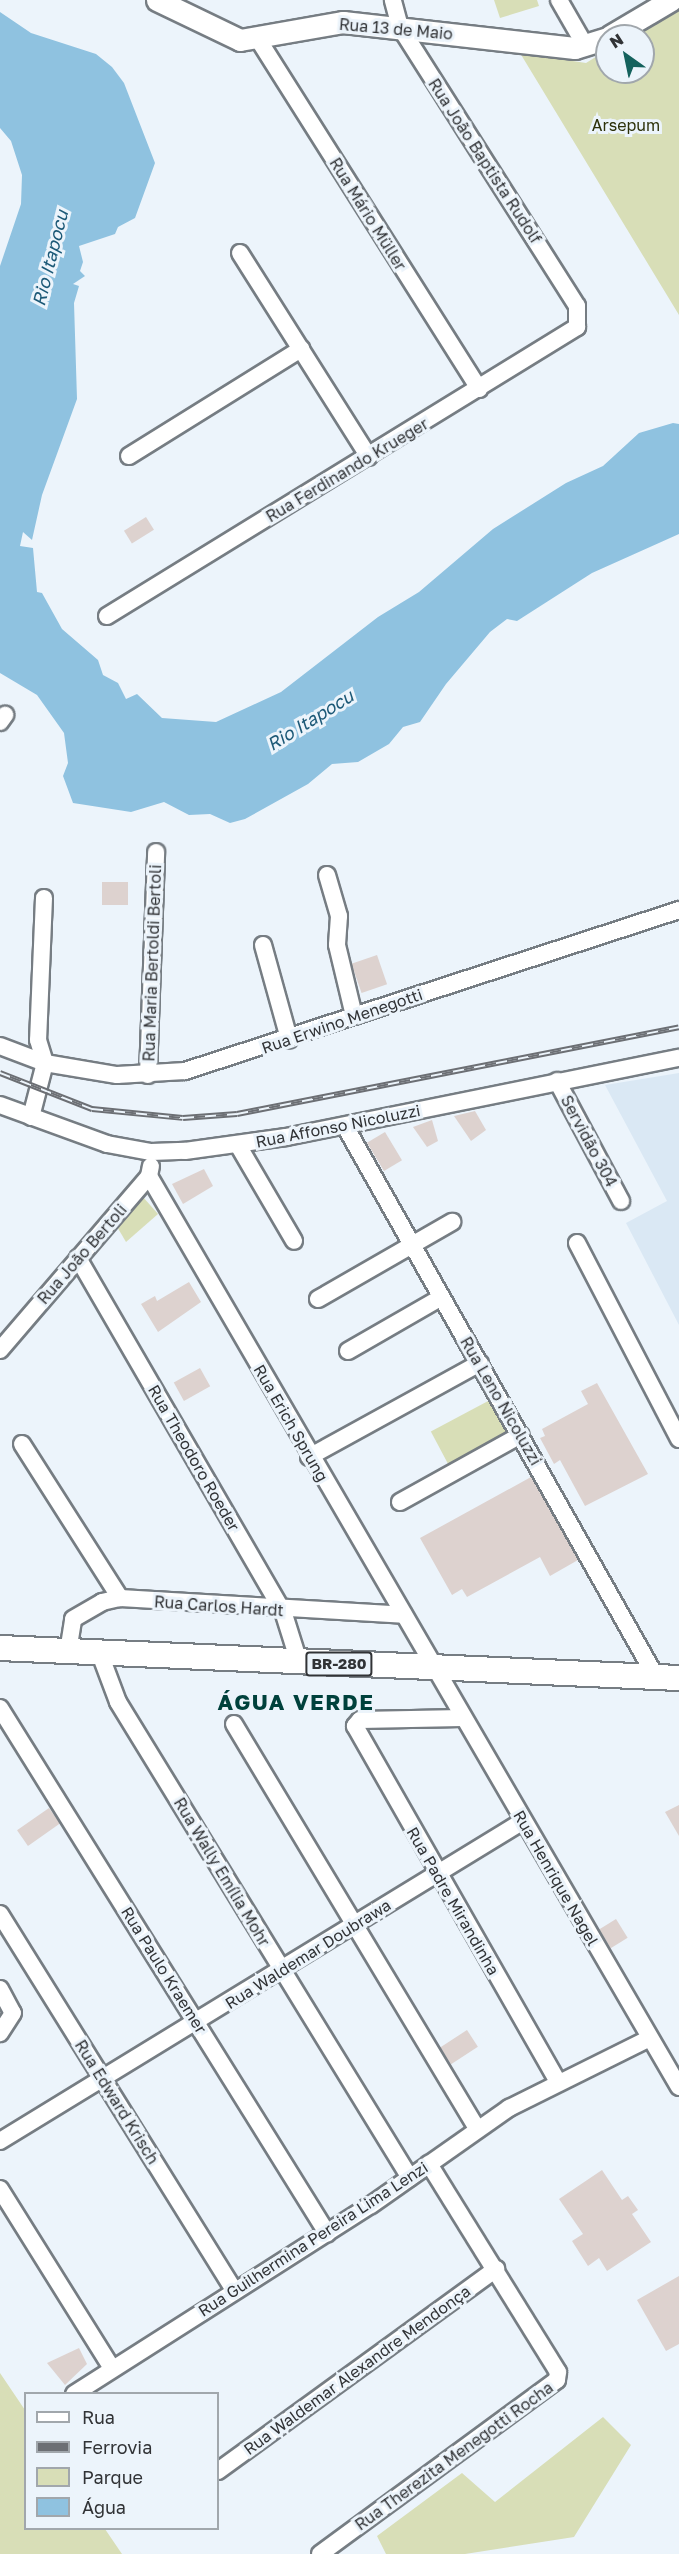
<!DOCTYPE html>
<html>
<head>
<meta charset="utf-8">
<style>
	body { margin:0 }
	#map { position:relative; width:679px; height:2554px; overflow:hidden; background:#ecf4fb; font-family:"Golos Text",sans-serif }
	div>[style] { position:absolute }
	.built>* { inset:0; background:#dae8f4 }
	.green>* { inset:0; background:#d8deb7; transform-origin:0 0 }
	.water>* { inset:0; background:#8fc2e0 }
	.building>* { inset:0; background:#ddd2cf; transform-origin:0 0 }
	.roads { filter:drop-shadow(2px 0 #767d83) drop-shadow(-2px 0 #767d83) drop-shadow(0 2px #767d83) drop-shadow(0 -2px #767d83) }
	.minor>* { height:16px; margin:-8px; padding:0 8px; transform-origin:8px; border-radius:8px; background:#fff }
	.major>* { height:21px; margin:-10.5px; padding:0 10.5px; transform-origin:10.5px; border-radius:10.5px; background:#fff }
	.highway>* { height:24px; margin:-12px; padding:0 12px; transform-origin:12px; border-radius:12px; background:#fff }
	.rail>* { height:6px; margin-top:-3px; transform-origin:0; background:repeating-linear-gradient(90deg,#ecf4fb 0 11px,#6c6f74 0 22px); box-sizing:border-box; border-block:2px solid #6c6f74 }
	span { translate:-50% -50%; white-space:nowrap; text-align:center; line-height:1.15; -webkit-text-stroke:6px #ecf4fb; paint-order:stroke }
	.shield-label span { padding:2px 4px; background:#ecf4fb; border:2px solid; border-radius:4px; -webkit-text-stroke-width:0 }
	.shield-label { font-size:15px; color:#313336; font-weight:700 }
	.street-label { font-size:16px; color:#313336 }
	.park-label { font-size:16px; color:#2d3109 }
	.water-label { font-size:18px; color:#1c5977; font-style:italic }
	.district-label { font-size:22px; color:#00413c; font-weight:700; letter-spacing:1.5px }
	.legend { position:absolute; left:24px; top:2392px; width:195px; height:138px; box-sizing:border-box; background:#ecf4fb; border:2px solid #a1a7ac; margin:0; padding:8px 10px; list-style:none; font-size:18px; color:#313336 }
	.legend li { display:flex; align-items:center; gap:12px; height:30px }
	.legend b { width:30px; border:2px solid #a1a7ac }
	.north { position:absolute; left:595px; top:24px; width:60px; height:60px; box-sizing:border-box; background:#ecf4fb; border:2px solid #a1a7ac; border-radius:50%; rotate:327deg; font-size:16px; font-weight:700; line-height:24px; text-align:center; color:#313336 }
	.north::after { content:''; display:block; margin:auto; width:21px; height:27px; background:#15625d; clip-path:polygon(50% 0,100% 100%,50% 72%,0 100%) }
</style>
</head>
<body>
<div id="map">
	<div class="built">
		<div style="clip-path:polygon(679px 1073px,679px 1325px,626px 1223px,667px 1201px,605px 1085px)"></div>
	</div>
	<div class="green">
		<div style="clip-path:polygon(494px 0,537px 0,539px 6px,500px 18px)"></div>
		<div style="clip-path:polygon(679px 8px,679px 315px,520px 53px,586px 63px,607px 50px,607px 72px,643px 72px,643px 36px,631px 36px)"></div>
		<div style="clip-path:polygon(143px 1197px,158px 1214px,126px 1242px,116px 1225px)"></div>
		<div style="left:490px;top:1400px;width:41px;height:67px;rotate:62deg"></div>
		<div style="clip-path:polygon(0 2373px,25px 2410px,26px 2528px,105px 2529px,122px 2554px,0 2554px)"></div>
		<div style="clip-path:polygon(603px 2417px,631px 2445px,574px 2537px,465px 2554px,386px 2554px,377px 2536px,462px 2473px,495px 2502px)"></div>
	</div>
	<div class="water">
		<div style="clip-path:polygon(0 12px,31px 33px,96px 54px,112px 67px,124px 83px,155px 163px,135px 218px,118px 227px,115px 234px,79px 246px,83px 262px,80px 271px,85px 276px,73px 284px,79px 286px,74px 303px,77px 399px,42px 495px,32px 540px,23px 532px,20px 546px,33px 548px,37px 592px,42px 593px,62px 629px,98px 660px,103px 675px,118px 683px,126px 699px,137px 694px,162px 718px,216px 722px,281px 692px,378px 617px,419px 592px,493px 529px,566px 483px,603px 466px,639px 433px,673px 423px,679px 424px,679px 534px,592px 573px,517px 621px,507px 619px,490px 632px,446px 684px,420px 722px,403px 727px,389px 744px,358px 762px,332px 764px,308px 784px,245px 819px,230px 823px,210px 814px,189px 815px,164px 802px,131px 812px,73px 803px,63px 776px,68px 763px,64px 733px,37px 695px,0 673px,0 266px,21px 204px,22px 175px,11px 141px,0 128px)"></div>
	</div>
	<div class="building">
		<div style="left:146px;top:517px;width:15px;height:26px;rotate:58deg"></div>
		<div style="left:102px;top:882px;width:26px;height:23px"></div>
		<div style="left:377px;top:955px;width:31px;height:27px;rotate:71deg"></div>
		<div style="clip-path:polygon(475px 1111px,486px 1130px,471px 1141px,454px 1116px)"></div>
		<div style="clip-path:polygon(432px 1120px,438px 1141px,427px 1147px,413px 1127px)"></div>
		<div style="left:385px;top:1132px;width:33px;height:21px;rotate:59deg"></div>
		<div style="clip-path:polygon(204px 1169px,213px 1186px,183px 1204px,172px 1184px)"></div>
		<div style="clip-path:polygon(189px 1282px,201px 1302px,158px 1332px,141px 1304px,155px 1296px,157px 1301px)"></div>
		<div style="left:200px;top:1368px;width:21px;height:30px;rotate:61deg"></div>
		<div style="clip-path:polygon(597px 1383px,648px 1474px,585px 1506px,560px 1460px,554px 1464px,540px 1438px,545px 1436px,542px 1429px,588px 1404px,581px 1391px)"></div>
		<div style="clip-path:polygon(531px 1477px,578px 1560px,550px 1576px,540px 1557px,467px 1597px,462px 1589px,452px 1595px,420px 1538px)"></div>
		<div style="clip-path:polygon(679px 1805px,679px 1836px,665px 1812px)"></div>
		<div style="left:49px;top:1808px;width:19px;height:39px;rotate:55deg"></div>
		<div style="left:616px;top:1919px;width:22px;height:20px;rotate:58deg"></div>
		<div style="left:467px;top:2030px;width:20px;height:32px;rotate:57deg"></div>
		<div style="clip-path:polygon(602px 2170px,622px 2200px,628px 2196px,638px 2210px,632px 2214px,651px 2242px,607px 2271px,599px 2258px,588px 2266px,572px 2241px,583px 2234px,559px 2199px)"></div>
		<div style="clip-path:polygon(679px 2276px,679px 2344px,666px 2351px,637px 2300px)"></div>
		<div style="clip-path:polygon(79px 2348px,87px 2364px,65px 2385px,47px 2363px)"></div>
	</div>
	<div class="roads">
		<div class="minor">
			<div style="left:559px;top:0;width:54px;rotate:60.1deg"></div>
			<div style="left:258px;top:39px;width:414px;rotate:57.7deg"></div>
			<div style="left:240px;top:253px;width:241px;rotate:57.7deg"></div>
			<div style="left:129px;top:456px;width:203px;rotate:-31.9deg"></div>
			<div style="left:107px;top:616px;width:552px;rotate:-31.59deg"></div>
			<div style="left:577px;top:327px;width:21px;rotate:-90deg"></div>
			<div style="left:577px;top:306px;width:330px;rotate:-122.4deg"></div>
			<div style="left:400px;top:27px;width:28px;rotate:-105deg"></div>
			<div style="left:0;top:722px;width:9px;rotate:-54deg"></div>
			<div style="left:327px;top:875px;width:43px;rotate:73.7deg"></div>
			<div style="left:339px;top:916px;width:29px;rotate:94deg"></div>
			<div style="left:337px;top:945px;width:73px;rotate:76.5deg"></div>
			<div style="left:44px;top:898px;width:142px;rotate:92.4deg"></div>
			<div style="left:38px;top:1040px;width:24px;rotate:73deg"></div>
			<div style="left:263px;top:945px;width:98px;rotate:74.5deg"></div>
			<div style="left:0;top:1046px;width:48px;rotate:20.7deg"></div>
			<div style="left:45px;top:1063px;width:73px;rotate:9.5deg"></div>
			<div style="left:117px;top:1075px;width:68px;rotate:-3.4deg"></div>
			<div style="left:185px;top:1071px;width:520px;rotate:-18.05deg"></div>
			<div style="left:148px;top:1075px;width:223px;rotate:-87.9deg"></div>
			<div style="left:557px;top:1081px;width:136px;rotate:61.9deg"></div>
			<div style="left:0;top:1105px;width:114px;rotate:20deg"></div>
			<div style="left:107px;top:1144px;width:45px;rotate:10.3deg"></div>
			<div style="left:151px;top:1152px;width:34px;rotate:-2deg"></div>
			<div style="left:185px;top:1151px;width:102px;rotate:-7.9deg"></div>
			<div style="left:286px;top:1137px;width:401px;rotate:-11.4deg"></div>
			<div style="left:31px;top:1117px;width:56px;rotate:-75.5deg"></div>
			<div style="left:345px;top:1126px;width:633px;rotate:60.56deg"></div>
			<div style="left:238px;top:1145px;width:111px;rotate:59.7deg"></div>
			<div style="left:149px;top:1176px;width:1054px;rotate:59.81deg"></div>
			<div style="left:577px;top:1243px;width:221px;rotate:62.5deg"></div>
			<div style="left:78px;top:1258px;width:408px;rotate:59.9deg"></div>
			<div style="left:283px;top:1611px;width:53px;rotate:72.6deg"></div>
			<div style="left:318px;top:1299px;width:155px;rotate:-29.9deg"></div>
			<div style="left:0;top:1350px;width:229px;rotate:-49.4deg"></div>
			<div style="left:149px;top:1176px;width:10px;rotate:-79deg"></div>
			<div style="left:348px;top:1351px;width:108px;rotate:-29.9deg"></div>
			<div style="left:22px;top:1444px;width:183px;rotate:57.5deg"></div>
			<div style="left:309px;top:1457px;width:195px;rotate:-28.8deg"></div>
			<div style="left:400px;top:1502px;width:138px;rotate:-29deg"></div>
			<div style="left:68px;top:1652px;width:33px;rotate:-81deg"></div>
			<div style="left:73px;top:1619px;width:34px;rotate:-30deg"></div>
			<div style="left:102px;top:1602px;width:18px;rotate:-13deg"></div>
			<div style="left:120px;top:1598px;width:284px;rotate:3.4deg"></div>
			<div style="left:100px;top:1654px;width:51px;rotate:69.4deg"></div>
			<div style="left:118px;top:1702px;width:558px;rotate:58.47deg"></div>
			<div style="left:0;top:1708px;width:619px;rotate:58.08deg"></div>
			<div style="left:462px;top:1718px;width:102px;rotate:178.9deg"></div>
			<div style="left:360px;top:1720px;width:8px;rotate:130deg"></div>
			<div style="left:355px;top:1726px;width:410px;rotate:60.3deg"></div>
			<div style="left:234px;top:1724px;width:472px;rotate:59deg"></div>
			<div style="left:0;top:1914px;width:444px;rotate:58.1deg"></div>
			<div style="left:0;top:1989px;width:27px;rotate:62deg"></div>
			<div style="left:13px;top:2013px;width:24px;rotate:123deg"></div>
			<div style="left:0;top:2141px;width:613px;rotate:-31.46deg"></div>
			<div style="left:0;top:2189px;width:211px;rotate:58deg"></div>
			<div style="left:74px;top:2394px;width:352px;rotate:-32.5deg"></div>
			<div style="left:371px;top:2205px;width:169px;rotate:-35.1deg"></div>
			<div style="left:509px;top:2108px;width:157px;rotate:-26.4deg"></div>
			<div style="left:218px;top:2471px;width:344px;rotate:-36deg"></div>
			<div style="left:320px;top:2554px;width:294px;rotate:-36.3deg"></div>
			<div style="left:557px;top:2380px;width:8px;rotate:-83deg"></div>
			<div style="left:558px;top:2372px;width:245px;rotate:-121.8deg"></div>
		</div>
		<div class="major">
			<div style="left:157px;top:0;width:92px;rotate:25.7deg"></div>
			<div style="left:240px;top:40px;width:105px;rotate:-9.9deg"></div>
			<div style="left:343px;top:22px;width:233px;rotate:6.4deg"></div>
			<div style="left:575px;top:48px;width:34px;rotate:-17deg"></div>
			<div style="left:610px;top:36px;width:71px;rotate:-30.5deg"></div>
		</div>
		<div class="highway">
			<div style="left:0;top:1648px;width:680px;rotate:2.53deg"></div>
		</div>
	</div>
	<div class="rail">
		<div style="left:0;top:1073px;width:99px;rotate:21.4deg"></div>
		<div style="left:92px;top:1109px;width:91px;rotate:5.6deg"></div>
		<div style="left:183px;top:1118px;width:54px;rotate:-4.2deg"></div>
		<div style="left:237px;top:1114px;width:450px;rotate:-11.1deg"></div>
	</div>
	<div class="shield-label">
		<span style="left:339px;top:1664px">BR-280</span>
	</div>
	<div class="street-label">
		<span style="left:396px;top:29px;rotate:5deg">Rua 13 de Maio</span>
		<span style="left:485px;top:161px;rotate:57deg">Rua João Baptista Rudolf</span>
		<span style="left:368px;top:214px;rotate:58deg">Rua Mário Müller</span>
		<span style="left:347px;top:470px;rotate:-31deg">Rua Ferdinando Krueger</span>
		<span style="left:152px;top:963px;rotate:-88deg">Rua Maria Bertoldi Bertoli</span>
		<span style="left:342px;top:1021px;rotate:-19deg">Rua Erwino Menegotti</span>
		<span style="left:338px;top:1126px;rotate:-11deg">Rua Affonso Nicoluzzi</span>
		<span style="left:589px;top:1141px;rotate:62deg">Servidão 304</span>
		<span style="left:82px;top:1254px;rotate:-49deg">Rua João Bertoli</span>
		<span style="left:501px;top:1401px;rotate:60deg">Rua Leno Nicoluzzi</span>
		<span style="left:291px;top:1423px;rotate:60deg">Rua Erich Sprung</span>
		<span style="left:194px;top:1458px;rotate:60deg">Rua Theodoro Roeder</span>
		<span style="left:219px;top:1606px;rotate:4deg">Rua Carlos Hardt</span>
		<span style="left:222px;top:1872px;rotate:59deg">Rua Wally Emília Mohr</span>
		<span style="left:556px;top:1878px;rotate:60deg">Rua Henrique Nagel</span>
		<span style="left:453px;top:1901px;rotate:60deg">Rua Padre Mirandinha</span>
		<span style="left:308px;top:1954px;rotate:-32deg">Rua Waldemar Doubrawa</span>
		<span style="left:164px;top:1970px;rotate:58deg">Rua Paulo Kraemer</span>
		<span style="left:117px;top:2102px;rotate:58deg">Rua Edward Krisch</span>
		<span style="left:313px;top:2239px;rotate:-33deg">Rua Guilhermina Pereira Lima Lenzi</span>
		<span style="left:357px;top:2370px;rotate:-36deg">Rua Waldemar Alexandre Mendonça</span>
		<span style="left:454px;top:2456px;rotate:-36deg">Rua Therezita Menegotti Rocha</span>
	</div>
	<div class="park-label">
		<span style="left:626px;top:125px">Arsepum</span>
	</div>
	<div class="water-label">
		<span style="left:50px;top:258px;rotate:-76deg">Rio Itapocu</span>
		<span style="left:310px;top:720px;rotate:-32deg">Rio Itapocu</span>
	</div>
	<div class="district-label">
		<span style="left:296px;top:1702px">ÁGUA VERDE</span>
	</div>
	<ul class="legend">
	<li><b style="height:8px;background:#fff"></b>Rua</li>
	<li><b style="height:8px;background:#6c6f74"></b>Ferrovia</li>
	<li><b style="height:16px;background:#d8deb7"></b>Parque</li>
	<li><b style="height:16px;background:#8fc2e0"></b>Água</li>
	</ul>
	<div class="north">N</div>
</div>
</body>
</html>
